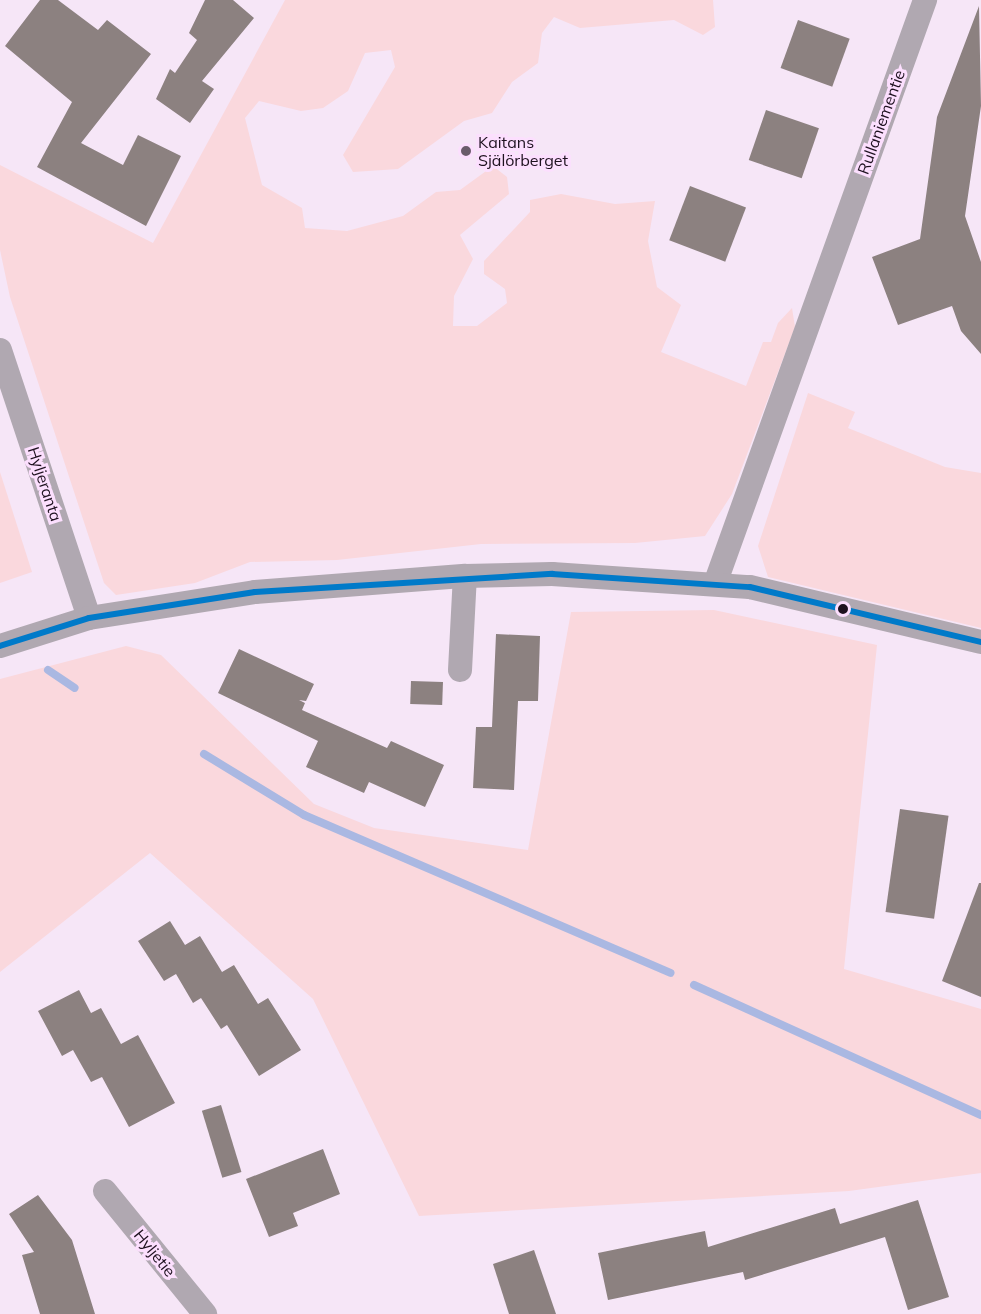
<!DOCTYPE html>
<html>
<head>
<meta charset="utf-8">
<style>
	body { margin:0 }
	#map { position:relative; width:981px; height:1314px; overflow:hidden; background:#f6e6f7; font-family:Mulish,sans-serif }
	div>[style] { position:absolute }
	.green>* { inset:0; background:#fad8dd }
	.stream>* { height:8px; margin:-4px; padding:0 4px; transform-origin:4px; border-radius:4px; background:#aab8e2 }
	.building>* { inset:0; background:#8c8180; transform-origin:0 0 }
	.street>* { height:24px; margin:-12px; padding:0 12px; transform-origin:12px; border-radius:12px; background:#b0a8b1 }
	.bus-1>* { height:6px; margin:-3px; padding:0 3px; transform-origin:3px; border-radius:3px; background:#007ac9 }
	.dots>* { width:16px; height:16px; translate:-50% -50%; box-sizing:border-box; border:3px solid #fcdffe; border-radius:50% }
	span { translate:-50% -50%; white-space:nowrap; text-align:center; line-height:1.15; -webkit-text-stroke:6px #fcdffe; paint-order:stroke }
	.street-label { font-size:16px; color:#1e111f }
	.poi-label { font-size:16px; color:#1e111f }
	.left { translate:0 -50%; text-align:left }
</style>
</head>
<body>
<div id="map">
	<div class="green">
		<div style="clip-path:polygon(285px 0,713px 0,715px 27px,703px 35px,674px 20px,580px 28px,554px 17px,542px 33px,538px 63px,512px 82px,492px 113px,464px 121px,398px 169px,353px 172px,343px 155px,395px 67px,391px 50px,365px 53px,348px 91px,323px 108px,301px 111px,259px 101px,245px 118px,262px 185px,302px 208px,305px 228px,347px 231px,403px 216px,436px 192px,460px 190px,493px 166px,507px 177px,509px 194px,460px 235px,473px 259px,454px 296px,453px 326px,477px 326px,507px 303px,505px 289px,484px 274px,484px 261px,530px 212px,530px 200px,561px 194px,615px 204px,655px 201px,648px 241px,657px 287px,681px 305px,661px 352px,746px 386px,763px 342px,771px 342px,778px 323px,792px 308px,795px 327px,732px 494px,705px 536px,635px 543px,481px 544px,337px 560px,250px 562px,195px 583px,116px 595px,104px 583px,10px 297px,0 250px,0 165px,153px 243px)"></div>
		<div style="clip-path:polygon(808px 393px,855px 412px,848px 428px,945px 467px,981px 473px,981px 628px,768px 577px,758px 546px)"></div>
		<div style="clip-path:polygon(0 472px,32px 572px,0 583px)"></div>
		<div style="clip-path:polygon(714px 610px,877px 645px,844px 969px,981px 1009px,981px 1173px,849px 1191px,419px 1216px,313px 999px,150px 853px,0 972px,0 679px,126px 646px,161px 655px,314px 804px,374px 828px,528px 850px,571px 612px)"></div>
	</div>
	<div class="stream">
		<div style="left:48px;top:670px;width:32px;rotate:34deg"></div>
		<div style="left:204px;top:754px;width:117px;rotate:31.4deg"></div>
		<div style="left:304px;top:815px;width:399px;rotate:23.3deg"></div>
		<div style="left:694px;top:985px;width:315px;rotate:24.4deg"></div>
	</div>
	<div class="building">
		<div style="clip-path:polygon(40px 0,58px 0,98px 30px,107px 20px,151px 54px,81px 143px,123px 165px,138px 135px,181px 156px,146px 226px,37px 167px,72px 102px,5px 46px)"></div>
		<div style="clip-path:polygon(205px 0,233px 0,254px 18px,202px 81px,214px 89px,190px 123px,156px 99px,170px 69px,175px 73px,197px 40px,189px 33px)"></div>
		<div style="clip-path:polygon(979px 6px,981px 106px,965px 216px,981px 262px,981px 354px,961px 331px,952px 306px,898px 325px,872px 257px,920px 239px,937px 117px)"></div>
		<div style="left:798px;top:20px;width:55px;height:51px;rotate:20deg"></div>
		<div style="left:766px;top:110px;width:56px;height:53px;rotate:19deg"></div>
		<div style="left:690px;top:186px;width:60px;height:58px;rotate:21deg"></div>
		<div style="clip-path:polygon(496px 634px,540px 636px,538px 701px,518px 701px,514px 790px,473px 788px,476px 727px,492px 727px)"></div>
		<div style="clip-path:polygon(239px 649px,314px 684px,306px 701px,299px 700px,305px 703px,302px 710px,387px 748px,391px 741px,444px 765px,425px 807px,369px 782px,364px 793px,306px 767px,318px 741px,218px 693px)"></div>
		<div style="left:411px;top:681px;width:32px;height:23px;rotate:2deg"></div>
		<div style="left:900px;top:809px;width:49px;height:104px;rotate:8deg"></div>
		<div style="clip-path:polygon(979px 883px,981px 883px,981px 997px,942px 981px)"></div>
		<div style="clip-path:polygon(170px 921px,185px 945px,200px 936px,222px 972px,234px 965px,258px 1004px,268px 998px,301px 1050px,259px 1076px,227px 1025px,221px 1029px,201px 998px,193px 1003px,176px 974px,164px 981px,138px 941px)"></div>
		<div style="clip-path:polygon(79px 990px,91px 1013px,101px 1008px,121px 1044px,138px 1035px,175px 1103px,129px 1127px,102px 1077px,91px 1082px,73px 1050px,62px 1056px,38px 1011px)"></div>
		<div style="left:221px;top:1105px;width:70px;height:20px;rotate:73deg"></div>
		<div style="clip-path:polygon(323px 1149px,340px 1194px,293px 1213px,298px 1226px,269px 1237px,246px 1179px)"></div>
		<div style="clip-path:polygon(38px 1195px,72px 1240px,95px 1314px,40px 1314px,22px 1255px,34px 1252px,9px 1214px)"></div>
		<div style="clip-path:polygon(918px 1200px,949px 1297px,908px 1310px,885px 1237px,745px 1280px,743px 1272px,608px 1300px,598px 1253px,705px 1231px,708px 1247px,835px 1208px,840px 1224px)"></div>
		<div style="clip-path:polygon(534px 1250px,556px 1314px,509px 1314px,493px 1264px)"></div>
	</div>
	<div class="street">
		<div style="left:0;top:350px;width:282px;rotate:71.6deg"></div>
		<div style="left:715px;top:584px;width:621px;rotate:-70.22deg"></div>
		<div style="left:0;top:646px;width:93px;rotate:-17.5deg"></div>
		<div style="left:89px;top:618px;width:168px;rotate:-8.9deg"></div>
		<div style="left:255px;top:592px;width:211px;rotate:-4.4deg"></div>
		<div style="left:465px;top:576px;width:87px;rotate:-1.3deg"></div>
		<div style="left:552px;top:574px;width:198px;rotate:3.8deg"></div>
		<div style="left:750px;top:587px;width:237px;rotate:13.4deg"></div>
		<div style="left:460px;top:670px;width:94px;rotate:-87deg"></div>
		<div style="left:105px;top:1191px;width:159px;rotate:50.9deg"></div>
	</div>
	<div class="bus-1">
		<div style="left:0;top:646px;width:93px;rotate:-17.5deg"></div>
		<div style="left:89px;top:618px;width:168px;rotate:-8.9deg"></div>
		<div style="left:255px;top:592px;width:298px;rotate:-3.5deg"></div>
		<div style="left:552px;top:574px;width:198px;rotate:3.8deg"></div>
		<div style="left:750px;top:587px;width:237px;rotate:13.4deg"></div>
	</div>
	<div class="dots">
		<div style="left:466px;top:151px;background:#6a5c6b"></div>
		<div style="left:843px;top:609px;background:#1e111f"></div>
	</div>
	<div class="street-label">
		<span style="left:881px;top:122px;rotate:-70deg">Rullaniementie</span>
		<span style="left:45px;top:484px;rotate:72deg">Hyljeranta</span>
		<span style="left:155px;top:1253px;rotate:51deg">Hyljetie</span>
	</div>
	<div class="poi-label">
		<span class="left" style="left:478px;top:151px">Kaitans<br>Själörberget</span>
	</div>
</div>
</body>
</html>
